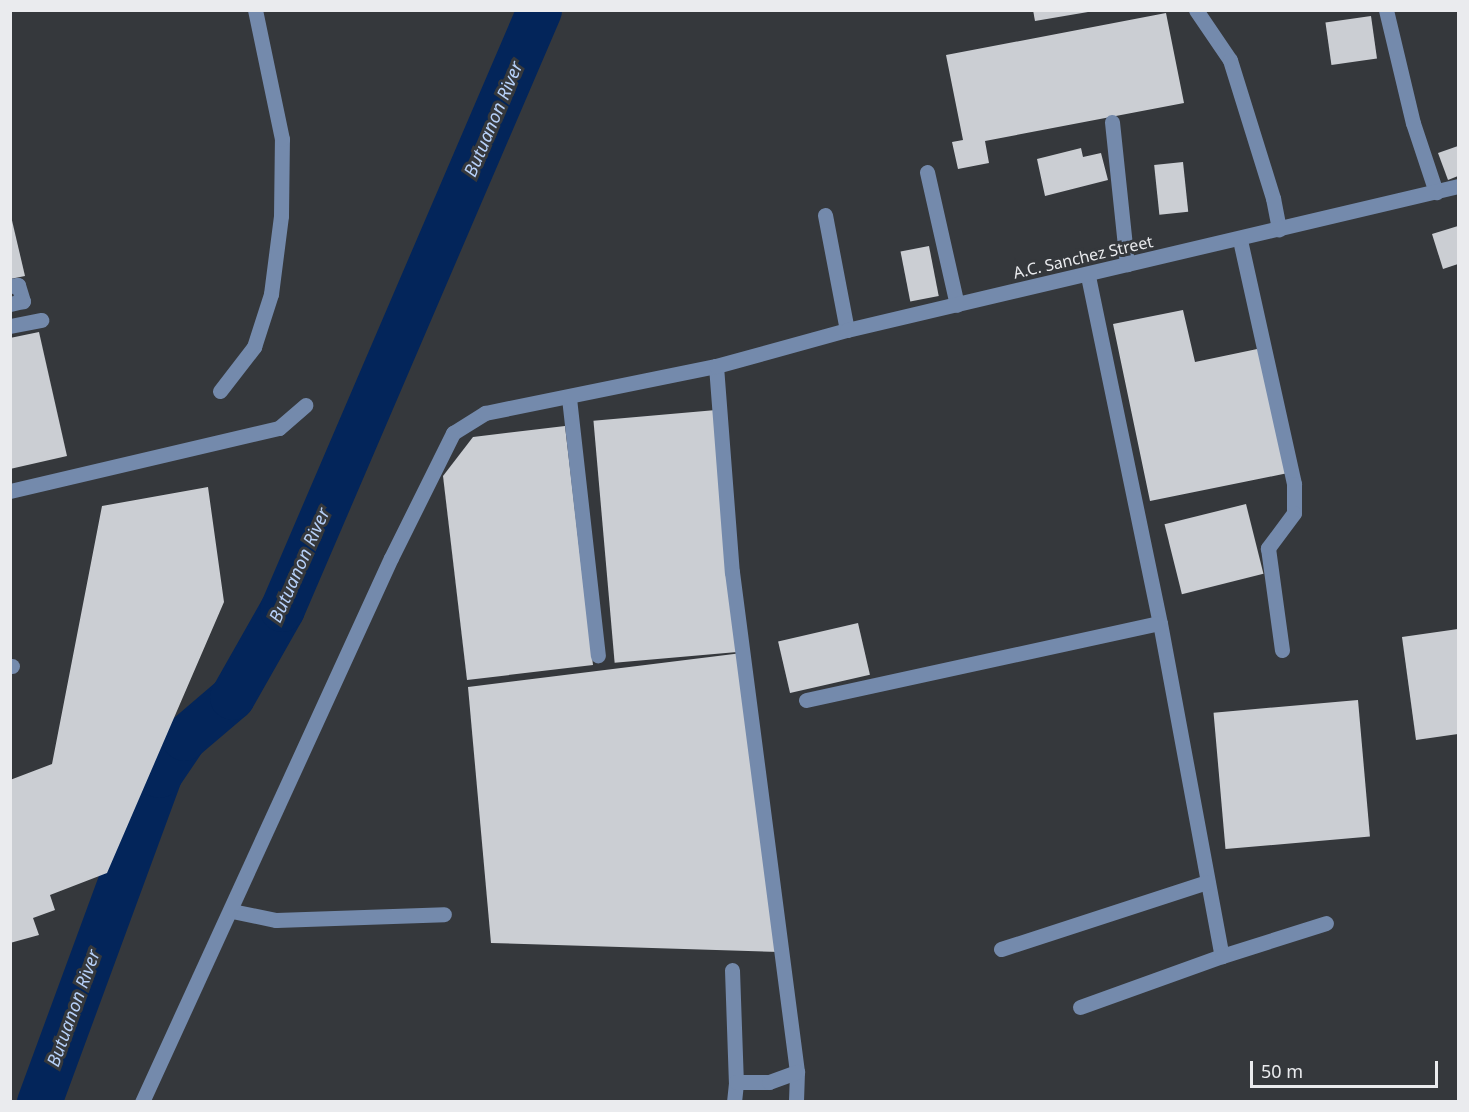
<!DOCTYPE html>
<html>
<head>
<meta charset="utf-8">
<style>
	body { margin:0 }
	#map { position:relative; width:1469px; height:1112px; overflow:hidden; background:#35383c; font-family:"Noto Sans",sans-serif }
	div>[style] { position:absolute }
	.river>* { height:45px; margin:-22.5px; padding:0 22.5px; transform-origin:22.5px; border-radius:22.5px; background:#03255a }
	.building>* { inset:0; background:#cbced3; transform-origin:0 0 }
	.minor>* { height:15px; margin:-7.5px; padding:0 7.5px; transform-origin:7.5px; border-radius:7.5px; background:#748aac }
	span { translate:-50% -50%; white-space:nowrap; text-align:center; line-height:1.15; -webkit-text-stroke:6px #35383c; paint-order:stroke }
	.street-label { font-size:16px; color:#eaebee }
	.water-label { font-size:18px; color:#b6d0f8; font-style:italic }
	.frame { position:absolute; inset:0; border:12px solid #eaebee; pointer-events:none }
	.scale { position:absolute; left:1250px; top:1061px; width:188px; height:27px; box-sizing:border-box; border:3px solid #eaebee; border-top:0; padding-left:8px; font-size:18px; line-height:21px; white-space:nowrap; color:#eaebee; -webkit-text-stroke:4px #35383c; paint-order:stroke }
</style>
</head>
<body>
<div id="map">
	<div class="river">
		<div style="left:39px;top:1102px;width:348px;rotate:-69.8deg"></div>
		<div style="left:159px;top:775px;width:45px;rotate:-56deg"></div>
		<div style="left:184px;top:738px;width:63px;rotate:-40.5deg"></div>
		<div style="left:232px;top:697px;width:101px;rotate:-60.4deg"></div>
		<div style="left:282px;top:609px;width:652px;rotate:-66.78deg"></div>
	</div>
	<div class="building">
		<div style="clip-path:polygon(1033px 10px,1088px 10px,1088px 12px,1035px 21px)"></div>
		<div style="clip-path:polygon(1166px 13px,1184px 103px,985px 141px,989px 163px,958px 169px,952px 142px,963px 140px,946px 55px)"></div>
		<div style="left:1371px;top:16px;width:43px;height:46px;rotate:82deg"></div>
		<div style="clip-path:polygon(1458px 146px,1458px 176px,1448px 180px,1438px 153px)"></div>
		<div style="clip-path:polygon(1081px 148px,1083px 157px,1101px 153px,1108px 180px,1045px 196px,1037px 159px)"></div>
		<div style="left:1183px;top:162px;width:50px;height:29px;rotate:84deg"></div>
		<div style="clip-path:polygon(10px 212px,25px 276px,10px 279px)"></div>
		<div style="clip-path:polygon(1458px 226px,1458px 264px,1443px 269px,1432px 234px)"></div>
		<div style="left:929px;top:246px;width:51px;height:29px;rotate:79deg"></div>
		<div style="clip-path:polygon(1183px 310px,1195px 362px,1262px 348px,1288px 473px,1150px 501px,1113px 324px)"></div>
		<div style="clip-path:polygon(39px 332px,67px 456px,10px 469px,10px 338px)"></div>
		<div style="left:716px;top:410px;width:243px;height:123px;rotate:85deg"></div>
		<div style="clip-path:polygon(565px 426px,593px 665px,467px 680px,443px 476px,473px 437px)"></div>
		<div style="clip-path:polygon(208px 487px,224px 602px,107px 873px,50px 895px,55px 910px,33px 918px,39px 935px,10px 943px,10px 780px,52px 764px,102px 506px)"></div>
		<div style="left:1246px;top:504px;width:72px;height:84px;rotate:76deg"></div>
		<div style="left:858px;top:623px;width:53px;height:82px;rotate:77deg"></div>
		<div style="clip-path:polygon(1458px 629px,1458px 734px,1416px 740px,1402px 637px)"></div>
		<div style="clip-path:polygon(742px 653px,780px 952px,491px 943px,468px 687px)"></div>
		<div style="left:1358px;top:700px;width:137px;height:145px;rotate:85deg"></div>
	</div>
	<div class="minor">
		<div style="left:1196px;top:10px;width:60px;rotate:55.8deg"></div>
		<div style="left:1230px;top:60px;width:145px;rotate:72.7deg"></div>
		<div style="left:1273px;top:198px;width:32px;rotate:79deg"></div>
		<div style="left:1386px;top:10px;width:116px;rotate:76.6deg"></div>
		<div style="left:1413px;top:123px;width:73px;rotate:71.6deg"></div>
		<div style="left:1112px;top:122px;width:143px;rotate:84deg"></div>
		<div style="left:927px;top:172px;width:136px;rotate:77.3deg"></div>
		<div style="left:825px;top:215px;width:117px;rotate:79.2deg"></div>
		<div style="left:1240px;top:240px;width:250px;rotate:77.5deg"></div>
		<div style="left:1294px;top:484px;width:29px;rotate:90deg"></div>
		<div style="left:1294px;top:513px;width:44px;rotate:126.6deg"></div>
		<div style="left:1268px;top:548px;width:103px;rotate:82.2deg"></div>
		<div style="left:1088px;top:276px;width:354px;rotate:78.3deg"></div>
		<div style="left:1160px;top:623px;width:339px;rotate:79.5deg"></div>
		<div style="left:10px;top:286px;width:8px;rotate:-7deg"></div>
		<div style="left:18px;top:285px;width:17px;rotate:73deg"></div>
		<div style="left:23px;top:301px;width:13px;rotate:167deg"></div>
		<div style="left:10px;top:326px;width:32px;rotate:-11deg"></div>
		<div style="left:716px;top:366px;width:207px;rotate:85.6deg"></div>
		<div style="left:732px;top:572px;width:504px;rotate:82.59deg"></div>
		<div style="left:797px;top:1072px;width:30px;rotate:92deg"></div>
		<div style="left:220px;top:391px;width:56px;rotate:-52.3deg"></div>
		<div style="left:254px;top:347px;width:56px;rotate:-72.2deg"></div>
		<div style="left:271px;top:294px;width:79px;rotate:-82.7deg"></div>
		<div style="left:281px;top:216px;width:77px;rotate:-89.3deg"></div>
		<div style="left:282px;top:139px;width:132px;rotate:-101.8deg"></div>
		<div style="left:569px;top:398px;width:259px;rotate:83.6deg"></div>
		<div style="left:10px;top:491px;width:276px;rotate:-13.2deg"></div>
		<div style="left:279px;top:428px;width:35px;rotate:-41deg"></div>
		<div style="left:10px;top:666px;width:2px"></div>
		<div style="left:806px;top:700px;width:362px;rotate:-12.3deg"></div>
		<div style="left:232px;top:911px;width:45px;rotate:11.6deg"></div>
		<div style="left:276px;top:920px;width:168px;rotate:-2deg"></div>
		<div style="left:1001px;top:949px;width:217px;rotate:-18deg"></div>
		<div style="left:732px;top:970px;width:112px;rotate:88deg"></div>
		<div style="left:1080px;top:1007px;width:151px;rotate:-19.8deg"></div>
		<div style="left:1222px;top:956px;width:109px;rotate:-17.6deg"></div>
		<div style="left:142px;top:1102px;width:598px;rotate:-65.41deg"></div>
		<div style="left:391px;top:558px;width:140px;rotate:-63.6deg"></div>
		<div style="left:453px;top:433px;width:38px;rotate:-32deg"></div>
		<div style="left:485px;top:413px;width:236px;rotate:-11.5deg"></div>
		<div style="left:716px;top:366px;width:136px;rotate:-15.4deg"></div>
		<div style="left:847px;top:330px;width:628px;rotate:-13.26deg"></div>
		<div style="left:734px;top:1102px;width:20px;rotate:-84deg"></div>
		<div style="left:736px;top:1082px;width:33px"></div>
		<div style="left:769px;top:1082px;width:30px;rotate:-20deg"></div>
	</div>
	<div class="street-label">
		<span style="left:1083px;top:257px;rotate:-13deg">A.C. Sanchez Street</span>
	</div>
	<div class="water-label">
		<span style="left:493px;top:119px;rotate:-67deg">Butuanon River</span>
		<span style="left:299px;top:565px;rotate:-66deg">Butuanon River</span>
		<span style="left:73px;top:1008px;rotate:-70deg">Butuanon River</span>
	</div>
	<div class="frame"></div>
	<div class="scale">50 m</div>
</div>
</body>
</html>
